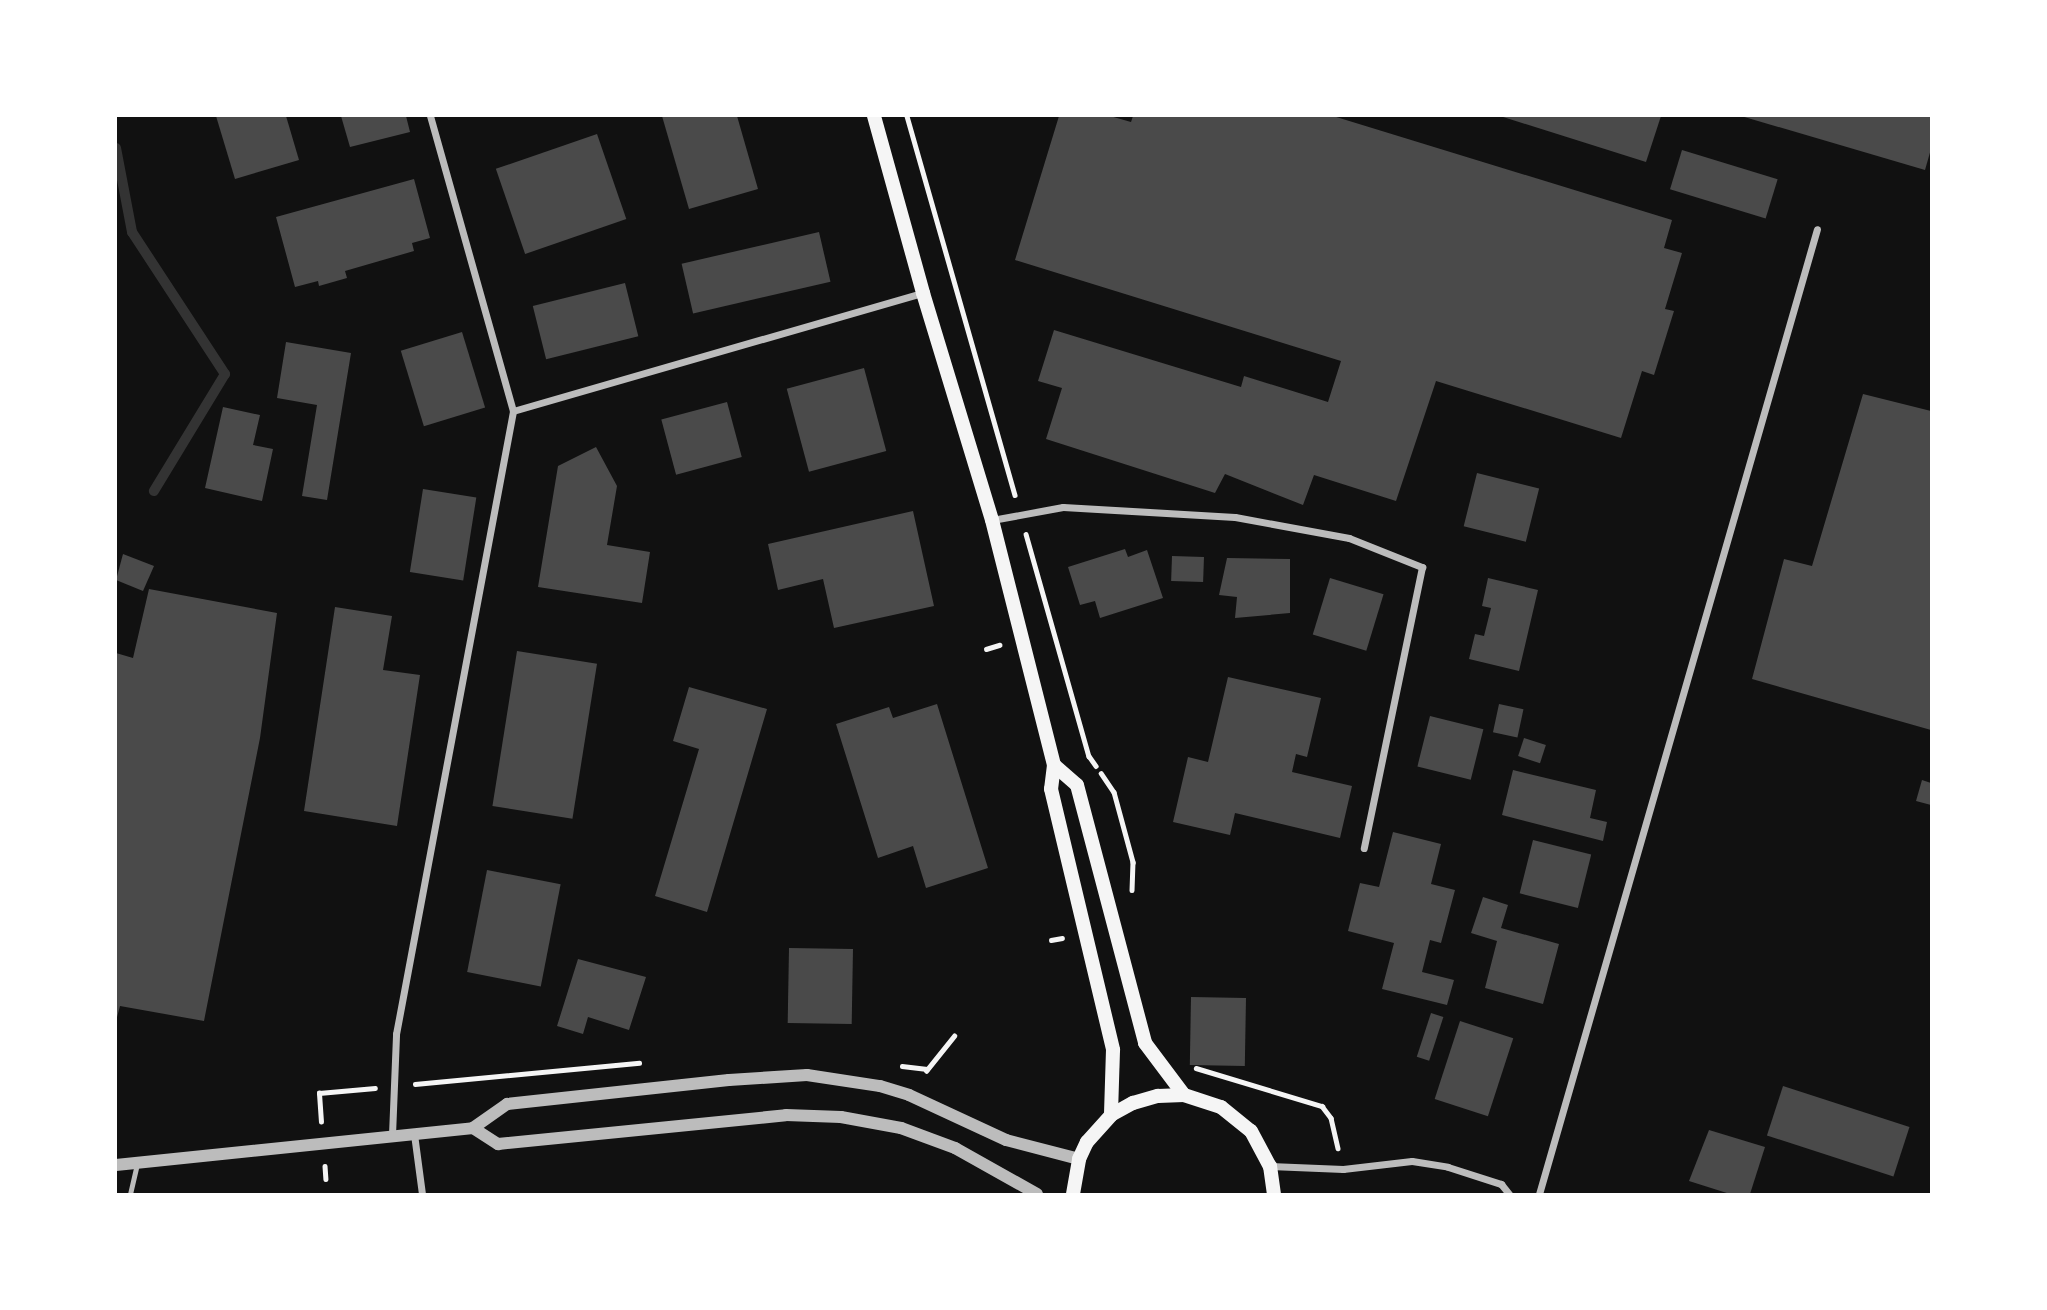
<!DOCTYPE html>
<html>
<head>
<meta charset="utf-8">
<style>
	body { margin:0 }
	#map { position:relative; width:2047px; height:1310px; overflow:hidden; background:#111; font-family:"Alegreya Sans",sans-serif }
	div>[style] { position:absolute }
	.stream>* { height:10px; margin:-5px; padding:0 5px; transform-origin:5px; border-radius:5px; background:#333 }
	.building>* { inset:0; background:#4a4a4a; transform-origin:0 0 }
	.path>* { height:4.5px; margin:-2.25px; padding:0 2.25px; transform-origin:2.25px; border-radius:2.25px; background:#f5f5f5 }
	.service>* { height:5px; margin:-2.5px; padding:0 2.5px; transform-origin:2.5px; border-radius:2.5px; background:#bcbcbc }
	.minor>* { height:7px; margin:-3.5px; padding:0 3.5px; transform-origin:3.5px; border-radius:3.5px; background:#bcbcbc }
	.tertiary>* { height:12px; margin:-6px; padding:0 6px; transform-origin:6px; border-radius:6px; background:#bcbcbc }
	.secondary>* { height:14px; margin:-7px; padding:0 7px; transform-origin:7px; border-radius:7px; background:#f5f5f5 }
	span { translate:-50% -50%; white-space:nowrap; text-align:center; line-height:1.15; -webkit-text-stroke:6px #fff; paint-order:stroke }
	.frame { position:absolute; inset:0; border:117px solid #fff; pointer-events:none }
</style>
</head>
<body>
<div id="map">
	<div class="stream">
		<div style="left:116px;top:148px;width:86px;rotate:79.2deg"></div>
		<div style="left:132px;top:232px;width:170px;rotate:56.8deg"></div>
		<div style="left:225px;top:374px;width:137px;rotate:121.3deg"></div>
	</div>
	<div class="building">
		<div style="clip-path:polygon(216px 116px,286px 116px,299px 160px,235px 179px)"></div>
		<div style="clip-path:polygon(341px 116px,406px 116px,410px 132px,350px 147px)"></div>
		<div style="clip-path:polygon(662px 116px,737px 116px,758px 189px,689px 209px)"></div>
		<div style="clip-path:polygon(1059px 116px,1110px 116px,1131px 122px,1133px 116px,1333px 116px,1672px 220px,1664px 248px,1682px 253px,1665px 309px,1674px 311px,1654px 375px,1642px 371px,1621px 438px,1436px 381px,1396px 501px,1314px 475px,1303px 505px,1225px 474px,1215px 493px,1046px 439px,1062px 388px,1038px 381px,1054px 330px,1241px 387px,1244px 376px,1328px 402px,1341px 361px,1015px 260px)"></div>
		<div style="clip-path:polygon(1500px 116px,1661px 116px,1646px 162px)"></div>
		<div style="clip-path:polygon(1741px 116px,1931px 116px,1931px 149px,1925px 170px)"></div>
		<div style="left:597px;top:134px;width:90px;height:107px;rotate:71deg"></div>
		<div style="left:1682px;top:150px;width:100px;height:41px;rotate:17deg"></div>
		<div style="clip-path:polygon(414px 179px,430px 238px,412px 243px,414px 251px,345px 271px,347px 278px,319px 286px,318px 281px,295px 287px,276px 217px)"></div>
		<div style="left:819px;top:232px;width:51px;height:141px;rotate:77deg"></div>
		<div style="left:625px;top:283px;width:55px;height:95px;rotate:76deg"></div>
		<div style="left:462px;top:332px;width:79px;height:64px;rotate:73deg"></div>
		<div style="clip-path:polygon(286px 342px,351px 353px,327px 500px,302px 496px,317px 405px,277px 398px)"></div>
		<div style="left:864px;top:368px;width:86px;height:80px;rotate:75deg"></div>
		<div style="clip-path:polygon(1863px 394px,1931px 411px,1931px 730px,1752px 679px,1784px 559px,1812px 566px)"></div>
		<div style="left:727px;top:402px;width:57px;height:68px;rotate:75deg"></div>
		<div style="clip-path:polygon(223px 407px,260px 415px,253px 445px,273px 449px,262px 501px,205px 488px)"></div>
		<div style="clip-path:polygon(596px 447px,617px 486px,607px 545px,650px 552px,642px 603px,538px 587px,558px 466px)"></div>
		<div style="left:1477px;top:473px;width:64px;height:55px;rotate:14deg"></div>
		<div style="left:423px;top:489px;width:54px;height:84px;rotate:9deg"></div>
		<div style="clip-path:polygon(913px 511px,934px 606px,834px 628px,823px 579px,778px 590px,768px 544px)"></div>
		<div style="clip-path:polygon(1125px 549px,1128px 557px,1147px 550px,1163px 598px,1100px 618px,1095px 601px,1080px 605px,1068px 567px)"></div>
		<div style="clip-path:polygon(123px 554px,154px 566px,143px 591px,116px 580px)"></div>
		<div style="left:1172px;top:556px;width:32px;height:25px;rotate:2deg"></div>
		<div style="clip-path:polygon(1227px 558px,1290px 559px,1290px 613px,1235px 618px,1237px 597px,1219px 595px)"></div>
		<div style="left:1330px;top:578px;width:56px;height:59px;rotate:17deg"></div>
		<div style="clip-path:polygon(1488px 578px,1538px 590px,1519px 671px,1469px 659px,1475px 634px,1484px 636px,1491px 608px,1482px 606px)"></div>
		<div style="clip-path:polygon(149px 589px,277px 613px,260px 738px,204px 1021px,120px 1006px,116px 1021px,116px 653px,133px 658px)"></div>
		<div style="clip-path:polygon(335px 607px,392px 616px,383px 670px,420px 675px,397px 826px,304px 811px)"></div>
		<div style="left:517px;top:651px;width:81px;height:157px;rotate:9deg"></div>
		<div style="clip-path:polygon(1228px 677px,1321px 698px,1307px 757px,1296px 754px,1292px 772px,1352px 786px,1340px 838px,1235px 813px,1230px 835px,1173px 822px,1188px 757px,1208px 762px)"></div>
		<div style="clip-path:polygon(689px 687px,767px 709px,707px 912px,655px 896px,699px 749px,673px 741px)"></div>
		<div style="clip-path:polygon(937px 704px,988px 868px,926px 888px,913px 846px,878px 858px,836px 724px,889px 707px,893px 718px)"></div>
		<div style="left:1499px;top:704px;width:25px;height:29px;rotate:12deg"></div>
		<div style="left:1430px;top:716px;width:55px;height:52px;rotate:14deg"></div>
		<div style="left:1524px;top:738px;width:23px;height:19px;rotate:18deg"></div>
		<div style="clip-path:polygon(1513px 770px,1596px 790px,1590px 818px,1607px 822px,1603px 841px,1502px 815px)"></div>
		<div style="clip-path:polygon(1922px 780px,1931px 783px,1931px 805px,1916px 801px)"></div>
		<div style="clip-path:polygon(1393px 832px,1441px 844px,1431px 884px,1455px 890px,1441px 943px,1430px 940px,1422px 972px,1454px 980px,1447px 1005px,1382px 989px,1394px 943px,1348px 931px,1360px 883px,1379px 887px)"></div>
		<div style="left:1533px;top:840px;width:60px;height:55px;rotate:14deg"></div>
		<div style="left:487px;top:870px;width:75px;height:104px;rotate:11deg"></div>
		<div style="clip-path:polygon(1483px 897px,1508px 905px,1501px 928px,1559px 944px,1543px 1004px,1485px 988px,1497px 941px,1471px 933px)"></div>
		<div style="left:789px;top:948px;width:64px;height:75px;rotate:1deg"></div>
		<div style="clip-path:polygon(578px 959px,646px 977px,629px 1030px,588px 1017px,583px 1034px,557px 1026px)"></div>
		<div style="left:1191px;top:997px;width:55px;height:68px;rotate:1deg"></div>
		<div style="left:1431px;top:1013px;width:13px;height:46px;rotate:18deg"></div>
		<div style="left:1460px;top:1021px;width:56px;height:82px;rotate:18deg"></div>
		<div style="left:1783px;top:1086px;width:133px;height:52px;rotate:18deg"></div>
		<div style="clip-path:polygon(1709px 1130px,1765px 1147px,1750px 1194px,1730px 1194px,1689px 1181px)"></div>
	</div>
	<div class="path">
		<div style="left:907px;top:116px;width:394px;rotate:74.1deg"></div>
		<div style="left:1026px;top:534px;width:231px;rotate:74.2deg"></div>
		<div style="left:1089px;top:756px;width:12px;rotate:55deg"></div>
		<div style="left:986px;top:649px;width:14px;rotate:-17deg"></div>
		<div style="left:1101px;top:773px;width:23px;rotate:56deg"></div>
		<div style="left:1114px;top:792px;width:73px;rotate:74.8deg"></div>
		<div style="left:1133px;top:862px;width:28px;rotate:92deg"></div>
		<div style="left:1051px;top:940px;width:11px;rotate:-10deg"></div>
		<div style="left:902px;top:1066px;width:25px;rotate:7deg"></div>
		<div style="left:1196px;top:1068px;width:132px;rotate:16.8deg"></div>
		<div style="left:1322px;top:1106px;width:15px;rotate:53deg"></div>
		<div style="left:1331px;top:1118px;width:31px;rotate:77deg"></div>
		<div style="left:926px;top:1071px;width:45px;rotate:-51.3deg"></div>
		<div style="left:415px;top:1084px;width:225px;rotate:-5.4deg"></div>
		<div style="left:321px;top:1122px;width:29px;rotate:-94deg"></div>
		<div style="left:319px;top:1093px;width:56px;rotate:-5.1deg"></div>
		<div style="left:325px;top:1166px;width:13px;rotate:86deg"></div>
	</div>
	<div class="service">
		<div style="left:130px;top:1194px;width:32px;rotate:-77deg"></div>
	</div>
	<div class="minor">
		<div style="left:513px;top:411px;width:427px;rotate:-16.1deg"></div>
		<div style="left:992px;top:520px;width:72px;rotate:-10.4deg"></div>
		<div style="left:1063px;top:507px;width:172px;rotate:3.3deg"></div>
		<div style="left:1235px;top:517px;width:116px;rotate:10.4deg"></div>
		<div style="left:1349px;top:538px;width:79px;rotate:21.7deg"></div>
		<div style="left:1422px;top:567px;width:287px;rotate:101.7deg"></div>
		<div style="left:414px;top:1134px;width:61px;rotate:82.4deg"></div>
		<div style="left:392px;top:1135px;width:101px;rotate:-87.7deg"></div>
		<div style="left:396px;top:1034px;width:634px;rotate:-79.36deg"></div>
		<div style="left:513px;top:411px;width:306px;rotate:-105.7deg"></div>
		<div style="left:1270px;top:1166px;width:73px;rotate:2.4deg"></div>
		<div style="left:1343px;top:1169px;width:69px;rotate:-6.6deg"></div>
		<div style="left:1412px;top:1161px;width:36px;rotate:9deg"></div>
		<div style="left:1448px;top:1167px;width:56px;rotate:17.8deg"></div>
		<div style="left:1501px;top:1184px;width:13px;rotate:51deg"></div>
		<div style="left:1539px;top:1194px;width:1004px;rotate:-73.93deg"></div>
	</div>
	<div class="tertiary">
		<div style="left:473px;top:1128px;width:30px;rotate:33deg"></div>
		<div style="left:498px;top:1144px;width:289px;rotate:-5.7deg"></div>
		<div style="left:786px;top:1115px;width:55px;rotate:2.1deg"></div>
		<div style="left:841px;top:1117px;width:61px;rotate:10.4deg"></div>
		<div style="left:901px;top:1128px;width:58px;rotate:20.3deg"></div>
		<div style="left:955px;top:1148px;width:94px;rotate:29.3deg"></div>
		<div style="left:116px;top:1165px;width:359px;rotate:-5.9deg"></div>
		<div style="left:473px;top:1128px;width:42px;rotate:-35.2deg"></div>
		<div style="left:507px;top:1104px;width:223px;rotate:-6.2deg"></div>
		<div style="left:729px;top:1080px;width:78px;rotate:-3.7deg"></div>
		<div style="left:807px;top:1075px;width:74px;rotate:8.6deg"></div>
		<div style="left:880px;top:1086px;width:30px;rotate:17deg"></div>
		<div style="left:909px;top:1095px;width:107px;rotate:24.9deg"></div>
		<div style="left:1006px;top:1140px;width:75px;rotate:14.6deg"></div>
	</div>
	<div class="secondary">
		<div style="left:874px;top:116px;width:184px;rotate:74.5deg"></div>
		<div style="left:923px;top:293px;width:237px;rotate:73.1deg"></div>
		<div style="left:992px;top:520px;width:253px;rotate:75.8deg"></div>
		<div style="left:1054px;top:765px;width:24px;rotate:97deg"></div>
		<div style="left:1051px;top:789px;width:268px;rotate:76.6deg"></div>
		<div style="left:1113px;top:1050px;width:65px;rotate:91.8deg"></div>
		<div style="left:1054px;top:765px;width:30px;rotate:41deg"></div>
		<div style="left:1077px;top:785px;width:267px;rotate:75.2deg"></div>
		<div style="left:1145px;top:1043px;width:65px;rotate:53.1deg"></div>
		<div style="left:1073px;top:1194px;width:36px;rotate:-80deg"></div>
		<div style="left:1079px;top:1159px;width:19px;rotate:-65deg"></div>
		<div style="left:1087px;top:1142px;width:36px;rotate:-48deg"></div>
		<div style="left:1111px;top:1115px;width:25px;rotate:-29deg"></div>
		<div style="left:1133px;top:1103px;width:26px;rotate:-16deg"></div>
		<div style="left:1158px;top:1096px;width:26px;rotate:-2deg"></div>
		<div style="left:1184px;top:1095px;width:39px;rotate:18deg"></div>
		<div style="left:1221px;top:1107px;width:38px;rotate:39deg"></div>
		<div style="left:1251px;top:1131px;width:40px;rotate:62deg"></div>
		<div style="left:1270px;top:1166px;width:28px;rotate:82deg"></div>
	</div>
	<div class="frame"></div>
</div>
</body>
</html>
